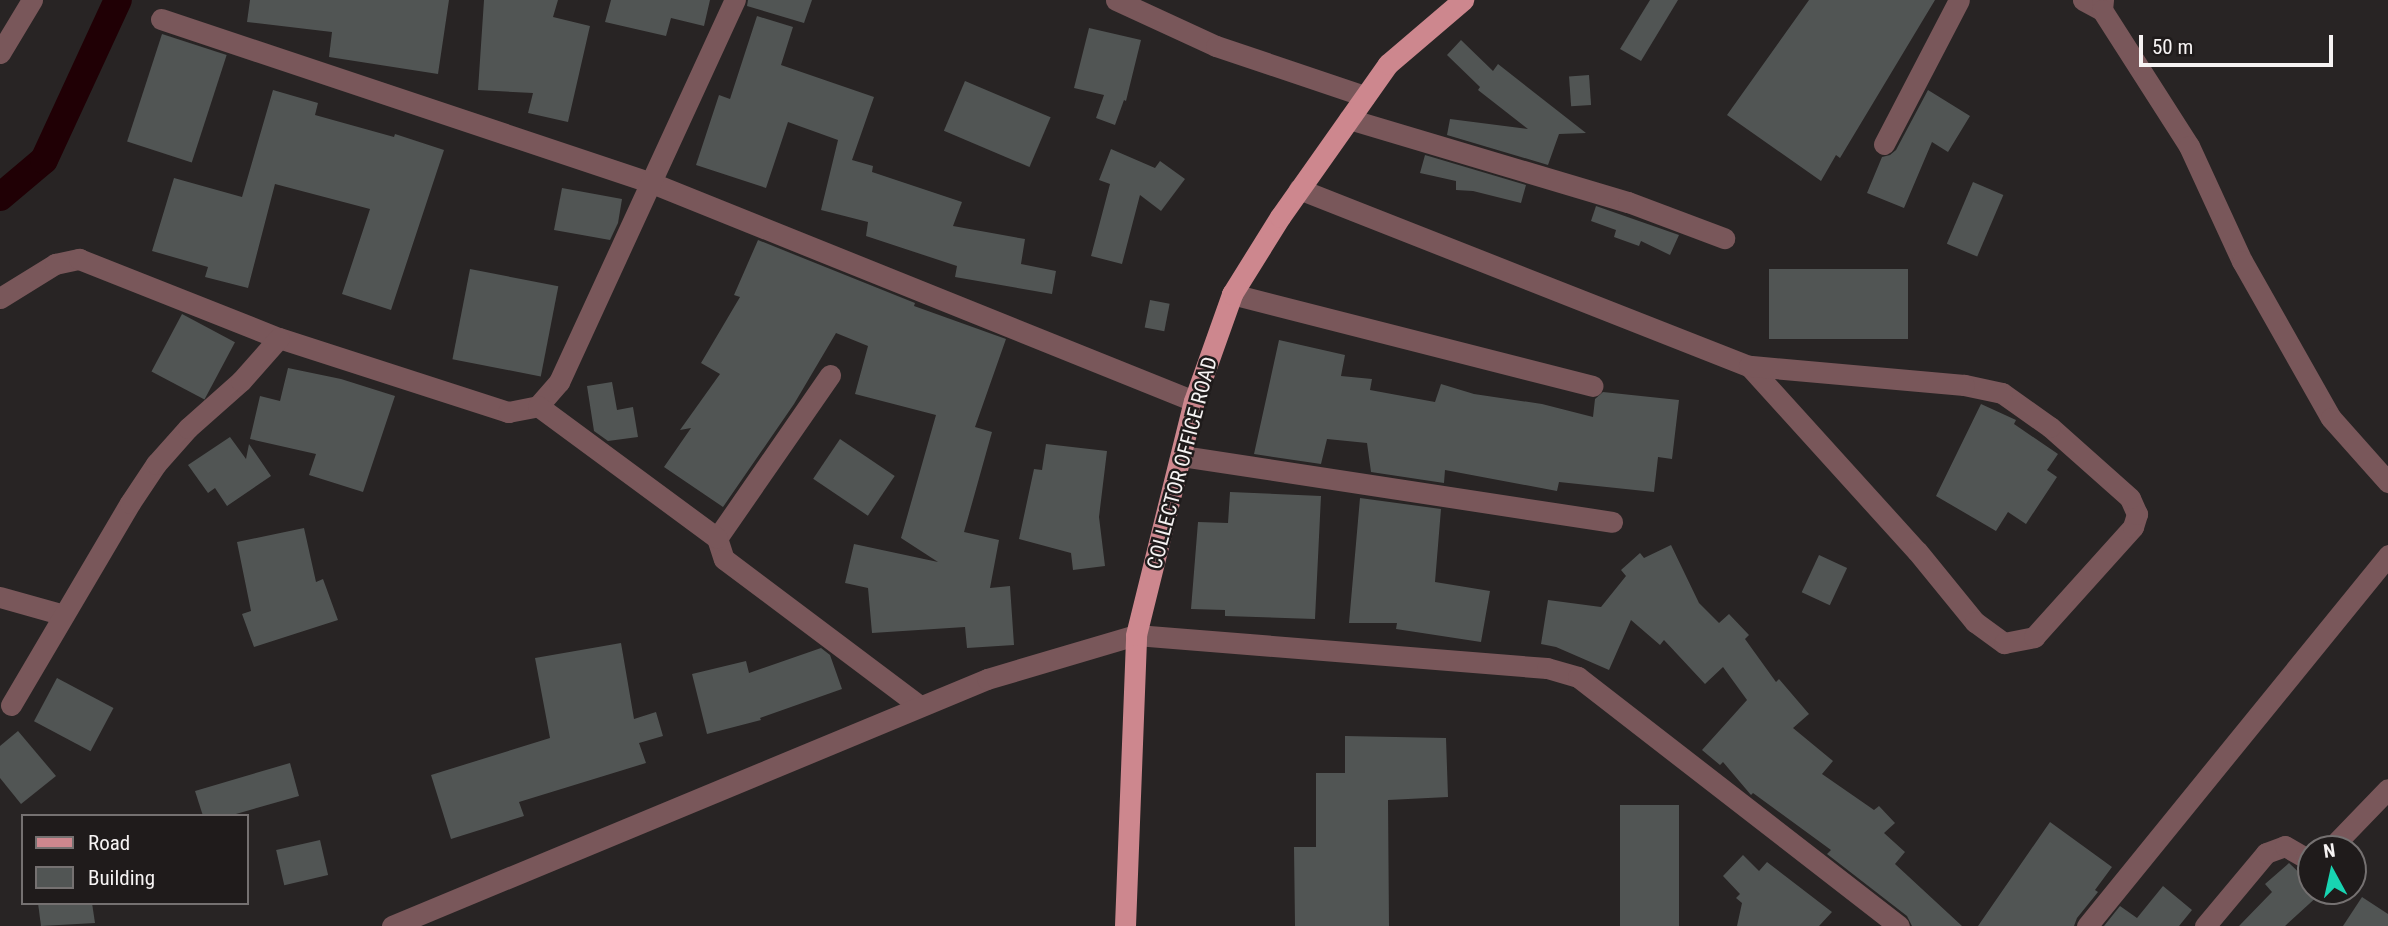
<!DOCTYPE html>
<html>
<head>
<meta charset="utf-8">
<style>
	body { margin:0 }
	#map { position:relative; width:2388px; height:926px; overflow:hidden; background:#282424; font-family:"Roboto Condensed",sans-serif }
	div>[style] { position:absolute }
	.canal>* { height:28px; margin:-14px; padding:0 14px; transform-origin:14px; border-radius:14px; background:#200005 }
	.building>* { inset:0; background:#515554; transform-origin:0 0 }
	.minor>* { height:21px; margin:-10.5px; padding:0 10.5px; transform-origin:10.5px; border-radius:10.5px; background:#79575a }
	.major>* { height:21px; margin:-10.5px; padding:0 10.5px; transform-origin:10.5px; border-radius:10.5px; background:#cd878e }
	span { translate:-50% -50%; white-space:nowrap; text-align:center; line-height:1.15; -webkit-text-stroke:5px #1f1b1b; paint-order:stroke }
	.street-label { font-size:21px; color:#f6f3f3 }
	.legend { position:absolute; left:21px; top:814px; width:228px; height:91px; box-sizing:border-box; background:#1f1b1b; border:2px solid #757171; margin:0; padding:9px 12px; list-style:none; font-size:21px; color:#f6f3f3 }
	.legend li { display:flex; align-items:center; gap:14px; height:35px }
	.legend b { width:35px; border:2px solid #757171 }
	.north { position:absolute; left:2297px; top:835px; width:70px; height:70px; box-sizing:border-box; background:#1f1b1b; border:2px solid #757171; border-radius:50%; rotate:352deg; font-size:19px; font-weight:700; line-height:28px; text-align:center; color:#f6f3f3 }
	.north::after { content:''; display:block; margin:auto; width:24px; height:32px; background:#18d5b2; clip-path:polygon(50% 0,100% 100%,50% 72%,0 100%) }
	.scale { position:absolute; left:2139px; top:35px; width:194px; height:32px; box-sizing:border-box; border:4px solid #f6f3f3; border-top:0; padding-left:9px; font-size:21px; line-height:24px; white-space:nowrap; color:#f6f3f3; -webkit-text-stroke:5px #1f1b1b; paint-order:stroke }
</style>
</head>
<body>
<div id="map">
	<div class="canal">
		<div style="left:0;top:197px;width:57px;rotate:-40.1deg"></div>
		<div style="left:44px;top:160px;width:176px;rotate:-65.2deg"></div>
	</div>
	<div class="building">
		<div style="clip-path:polygon(250px 0,449px 0,438px 74px,329px 57px,332px 32px,247px 22px)"></div>
		<div style="clip-path:polygon(484px 0,558px 0,553px 17px,590px 26px,568px 122px,528px 113px,533px 93px,478px 90px)"></div>
		<div style="clip-path:polygon(611px 0,710px 0,704px 26px,671px 18px,666px 36px,605px 22px)"></div>
		<div style="clip-path:polygon(748px 0,812px 0,804px 23px,747px 6px)"></div>
		<div style="clip-path:polygon(1650px 0,1678px 0,1641px 61px,1620px 49px)"></div>
		<div style="clip-path:polygon(1809px 0,1935px 0,1840px 158px,1836px 155px,1821px 181px,1727px 115px)"></div>
		<div style="clip-path:polygon(757px 16px,793px 27px,781px 65px,874px 97px,852px 160px,873px 166px,872px 172px,962px 202px,953px 226px,1025px 239px,1021px 264px,1056px 271px,1052px 294px,955px 277px,957px 266px,866px 236px,868px 222px,821px 210px,838px 140px,788px 122px,766px 188px,696px 165px,719px 95px,730px 99px)"></div>
		<div style="clip-path:polygon(1089px 28px,1141px 40px,1126px 101px,1124px 100px,1115px 125px,1096px 118px,1104px 95px,1074px 88px)"></div>
		<div style="left:162px;top:34px;width:68px;height:113px;rotate:18deg"></div>
		<div style="clip-path:polygon(1461px 40px,1493px 71px,1498px 64px,1586px 133px,1559px 134px,1548px 165px,1447px 135px,1450px 119px,1528px 129px,1478px 90px,1480px 87px,1447px 55px)"></div>
		<div style="left:1589px;top:75px;width:30px;height:20px;rotate:86deg"></div>
		<div style="left:965px;top:81px;width:93px;height:54px;rotate:23deg"></div>
		<div style="clip-path:polygon(273px 90px,318px 103px,315px 115px,394px 137px,395px 134px,444px 150px,391px 310px,342px 294px,370px 209px,275px 184px,248px 288px,205px 277px,208px 267px,152px 251px,174px 178px,242px 197px)"></div>
		<div style="clip-path:polygon(1928px 90px,1970px 116px,1948px 152px,1932px 142px,1904px 208px,1867px 193px,1882px 157px,1890px 155px,1896px 150px)"></div>
		<div style="clip-path:polygon(1111px 149px,1155px 168px,1160px 161px,1185px 179px,1161px 211px,1140px 195px,1122px 264px,1091px 256px,1110px 184px,1099px 180px)"></div>
		<div style="clip-path:polygon(1425px 155px,1526px 185px,1521px 203px,1473px 191px,1456px 190px,1456px 181px,1420px 173px)"></div>
		<div style="left:1973px;top:182px;width:33px;height:67px;rotate:23deg"></div>
		<div style="clip-path:polygon(562px 188px,622px 199px,618px 223px,610px 240px,554px 230px)"></div>
		<div style="clip-path:polygon(1596px 206px,1679px 235px,1670px 255px,1641px 241px,1639px 246px,1614px 237px,1616px 230px,1591px 221px)"></div>
		<div style="clip-path:polygon(758px 240px,915px 303px,914px 306px,1006px 339px,975px 427px,992px 432px,964px 532px,999px 540px,990px 588px,1010px 586px,1014px 645px,967px 648px,965px 627px,872px 633px,868px 588px,845px 583px,854px 544px,938px 562px,901px 538px,936px 415px,855px 394px,868px 346px,836px 333px,794px 404px,723px 507px,664px 467px,691px 428px,680px 430px,720px 374px,701px 363px,740px 297px,734px 295px)"></div>
		<div style="left:470px;top:269px;width:90px;height:92px;rotate:11deg"></div>
		<div style="left:1769px;top:269px;width:139px;height:70px"></div>
		<div style="left:1150px;top:300px;width:20px;height:28px;rotate:11deg"></div>
		<div style="left:182px;top:314px;width:60px;height:65px;rotate:28deg"></div>
		<div style="clip-path:polygon(1279px 340px,1345px 355px,1341px 376px,1372px 379px,1370px 390px,1435px 402px,1441px 384px,1474px 394px,1542px 404px,1593px 417px,1595px 399px,1603px 392px,1679px 400px,1672px 459px,1658px 457px,1654px 492px,1559px 482px,1557px 491px,1445px 470px,1444px 483px,1371px 472px,1367px 443px,1327px 439px,1321px 464px,1254px 454px)"></div>
		<div style="clip-path:polygon(288px 368px,341px 379px,395px 396px,363px 492px,309px 475px,316px 454px,250px 439px,260px 396px,280px 401px)"></div>
		<div style="clip-path:polygon(612px 382px,617px 410px,633px 407px,638px 437px,608px 441px,594px 431px,587px 386px)"></div>
		<div style="clip-path:polygon(1981px 404px,2016px 420px,2014px 424px,2058px 454px,2047px 470px,2057px 477px,2026px 524px,2008px 512px,1996px 531px,1936px 496px)"></div>
		<div style="clip-path:polygon(230px 437px,246px 459px,249px 444px,271px 476px,227px 506px,215px 488px,208px 493px,188px 465px)"></div>
		<div style="left:840px;top:439px;width:66px;height:48px;rotate:34deg"></div>
		<div style="clip-path:polygon(1046px 444px,1107px 451px,1099px 517px,1105px 566px,1073px 570px,1071px 553px,1019px 539px,1034px 469px,1042px 470px)"></div>
		<div style="clip-path:polygon(1230px 492px,1321px 496px,1315px 619px,1225px 616px,1225px 610px,1191px 609px,1198px 522px,1228px 523px)"></div>
		<div style="clip-path:polygon(1360px 498px,1441px 509px,1435px 582px,1490px 591px,1481px 642px,1396px 629px,1397px 623px,1349px 623px)"></div>
		<div style="clip-path:polygon(304px 528px,316px 582px,323px 579px,338px 620px,254px 647px,242px 614px,251px 611px,237px 542px)"></div>
		<div style="clip-path:polygon(1671px 545px,1699px 603px,1719px 623px,1729px 614px,1749px 635px,1745px 639px,1776px 682px,1779px 679px,1809px 714px,1793px 728px,1833px 761px,1822px 774px,1874px 810px,1879px 806px,1895px 823px,1884px 833px,1905px 852px,1895px 864px,1962px 926px,1912px 926px,1907px 916px,1827px 854px,1831px 850px,1753px 793px,1751px 795px,1723px 762px,1720px 765px,1702px 750px,1747px 700px,1723px 667px,1705px 684px,1664px 640px,1660px 645px,1631px 620px,1609px 670px,1556px 647px,1541px 644px,1548px 600px,1601px 607px,1626px 576px,1621px 570px,1640px 553px,1644px 558px)"></div>
		<div style="left:1819px;top:555px;width:31px;height:41px;rotate:25deg"></div>
		<div style="clip-path:polygon(621px 643px,634px 719px,656px 712px,663px 736px,639px 743px,646px 763px,519px 802px,524px 816px,451px 839px,431px 775px,550px 738px,535px 658px)"></div>
		<div style="clip-path:polygon(821px 648px,830px 655px,842px 689px,760px 718px,761px 720px,707px 734px,692px 674px,746px 661px,749px 673px)"></div>
		<div style="left:57px;top:678px;width:64px;height:49px;rotate:28deg"></div>
		<div style="clip-path:polygon(18px 731px,56px 776px,21px 804px,0 778px,0 746px)"></div>
		<div style="clip-path:polygon(1345px 736px,1446px 738px,1448px 797px,1388px 800px,1389px 926px,1295px 926px,1294px 847px,1316px 847px,1316px 773px,1345px 773px)"></div>
		<div style="clip-path:polygon(290px 763px,299px 796px,229px 816px,203px 816px,195px 791px)"></div>
		<div style="left:1620px;top:805px;width:59px;height:121px"></div>
		<div style="clip-path:polygon(2050px 822px,2112px 867px,2095px 890px,2098px 892px,2077px 918px,2074px 926px,1978px 926px)"></div>
		<div style="left:320px;top:840px;width:36px;height:45px;rotate:77deg"></div>
		<div style="clip-path:polygon(1743px 855px,1759px 871px,1767px 862px,1832px 912px,1819px 926px,1737px 926px,1742px 903px,1736px 898px,1740px 894px,1723px 876px)"></div>
		<div style="clip-path:polygon(2289px 863px,2311px 884px,2311px 891px,2320px 894px,2285px 926px,2239px 926px,2272px 892px,2265px 884px)"></div>
		<div style="clip-path:polygon(2163px 886px,2192px 910px,2179px 926px,2104px 926px,2120px 906px,2137px 918px)"></div>
		<div style="clip-path:polygon(2362px 897px,2388px 914px,2388px 926px,2343px 926px)"></div>
		<div style="clip-path:polygon(38px 903px,92px 903px,95px 923px,41px 926px)"></div>
	</div>
	<div class="minor">
		<div style="left:1116px;top:0;width:110px;rotate:24.7deg"></div>
		<div style="left:1216px;top:46px;width:157px;rotate:18.6deg"></div>
		<div style="left:2083px;top:0;width:21px;rotate:28deg"></div>
		<div style="left:2103px;top:0;width:10px;rotate:96deg"></div>
		<div style="left:2102px;top:10px;width:161px;rotate:57.4deg"></div>
		<div style="left:2189px;top:146px;width:127px;rotate:65.3deg"></div>
		<div style="left:2242px;top:261px;width:180px;rotate:60.5deg"></div>
		<div style="left:2331px;top:418px;width:86px;rotate:48.3deg"></div>
		<div style="left:161px;top:19px;width:518px;rotate:18.47deg"></div>
		<div style="left:652px;top:183px;width:584px;rotate:21.91deg"></div>
		<div style="left:0;top:53px;width:62px;rotate:-58.9deg"></div>
		<div style="left:1349px;top:119px;width:291px;rotate:16.6deg"></div>
		<div style="left:1628px;top:202px;width:103px;rotate:20.6deg"></div>
		<div style="left:1884px;top:144px;width:162px;rotate:-62.5deg"></div>
		<div style="left:1299px;top:189px;width:484px;rotate:21.5deg"></div>
		<div style="left:1749px;top:366px;width:250px;rotate:47.8deg"></div>
		<div style="left:1917px;top:551px;width:92px;rotate:50.8deg"></div>
		<div style="left:1975px;top:622px;width:36px;rotate:36deg"></div>
		<div style="left:2004px;top:643px;width:31px;rotate:-11deg"></div>
		<div style="left:2034px;top:637px;width:148px;rotate:-48deg"></div>
		<div style="left:2133px;top:527px;width:14px;rotate:-73deg"></div>
		<div style="left:2137px;top:514px;width:17px;rotate:-114deg"></div>
		<div style="left:2130px;top:498px;width:107px;rotate:-138.4deg"></div>
		<div style="left:2050px;top:427px;width:59px;rotate:-144.7deg"></div>
		<div style="left:2002px;top:393px;width:39px;rotate:-168deg"></div>
		<div style="left:1964px;top:385px;width:216px;rotate:-174.9deg"></div>
		<div style="left:1232px;top:294px;width:372px;rotate:14.3deg"></div>
		<div style="left:0;top:298px;width:65px;rotate:-31.7deg"></div>
		<div style="left:55px;top:264px;width:25px;rotate:-12deg"></div>
		<div style="left:79px;top:259px;width:215px;rotate:21.6deg"></div>
		<div style="left:279px;top:338px;width:241px;rotate:17.9deg"></div>
		<div style="left:508px;top:412px;width:31px;rotate:-11deg"></div>
		<div style="left:538px;top:406px;width:32px;rotate:-49deg"></div>
		<div style="left:559px;top:382px;width:421px;rotate:-65.3deg"></div>
		<div style="left:830px;top:375px;width:198px;rotate:124.7deg"></div>
		<div style="left:717px;top:538px;width:22px;rotate:72deg"></div>
		<div style="left:724px;top:559px;width:245px;rotate:36.9deg"></div>
		<div style="left:538px;top:406px;width:222px;rotate:36.4deg"></div>
		<div style="left:1182px;top:456px;width:435px;rotate:8.7deg"></div>
		<div style="left:0;top:597px;width:66px;rotate:15.7deg"></div>
		<div style="left:11px;top:705px;width:234px;rotate:-59.5deg"></div>
		<div style="left:130px;top:503px;width:47px;rotate:-56.3deg"></div>
		<div style="left:156px;top:464px;width:48px;rotate:-48.4deg"></div>
		<div style="left:188px;top:428px;width:71px;rotate:-41.6deg"></div>
		<div style="left:241px;top:381px;width:57px;rotate:-48.5deg"></div>
		<div style="left:2330px;top:849px;width:83px;rotate:-46deg"></div>
		<div style="left:392px;top:926px;width:644px;rotate:-22.54deg"></div>
		<div style="left:987px;top:679px;width:155px;rotate:-16.5deg"></div>
		<div style="left:1136px;top:635px;width:412px;rotate:4.6deg"></div>
		<div style="left:1547px;top:668px;width:32px;rotate:16deg"></div>
		<div style="left:1578px;top:677px;width:406px;rotate:37.8deg"></div>
		<div style="left:2087px;top:926px;width:478px;rotate:-50.9deg"></div>
		<div style="left:2205px;top:926px;width:95px;rotate:-50.1deg"></div>
		<div style="left:2266px;top:853px;width:20px;rotate:-20deg"></div>
		<div style="left:2285px;top:846px;width:24px;rotate:30deg"></div>
		<div style="left:2306px;top:858px;width:5px;rotate:-11deg"></div>
	</div>
	<div class="major">
		<div style="left:1125px;top:926px;width:291px;rotate:-87.8deg"></div>
		<div style="left:1136px;top:635px;width:241px;rotate:-76.1deg"></div>
		<div style="left:1194px;top:401px;width:114px;rotate:-70.4deg"></div>
		<div style="left:1232px;top:294px;width:91px;rotate:-58.1deg"></div>
		<div style="left:1280px;top:217px;width:187px;rotate:-54.8deg"></div>
		<div style="left:1388px;top:64px;width:99px;rotate:-40.5deg"></div>
	</div>
	<div class="street-label">
		<span style="left:1182px;top:463px;rotate:-75deg">COLLECTOR OFFICE ROAD</span>
	</div>
	<ul class="legend">
	<li><b style="height:9px;background:#cd878e"></b>Road</li>
	<li><b style="height:19px;background:#515554"></b>Building</li>
	</ul>
	<div class="north">N</div>
	<div class="scale">50 m</div>
</div>
</body>
</html>
